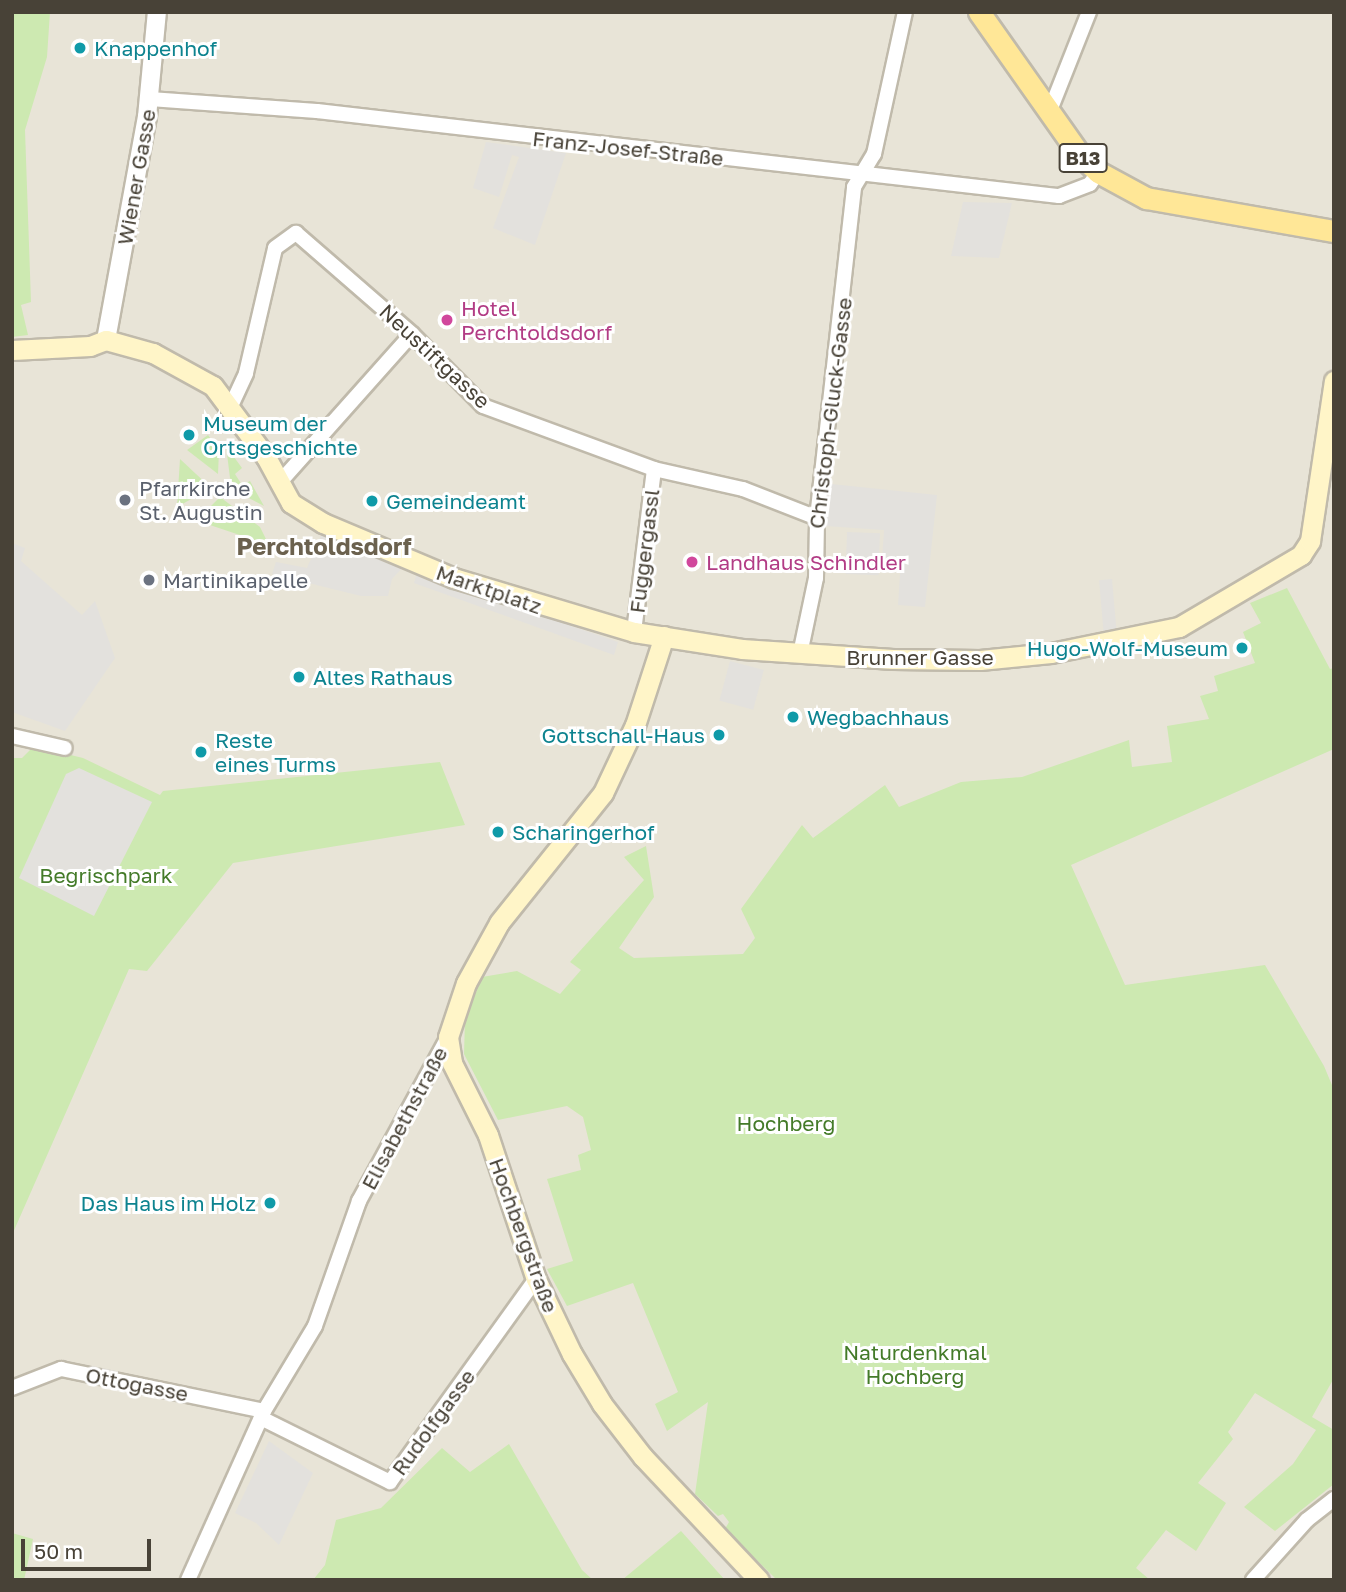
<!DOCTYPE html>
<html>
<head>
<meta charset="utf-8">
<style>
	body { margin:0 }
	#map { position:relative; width:1346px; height:1592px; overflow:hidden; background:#f4f1e9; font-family:"Golos Text",sans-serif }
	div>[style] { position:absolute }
	.residential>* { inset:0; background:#e8e4d7; transform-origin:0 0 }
	.green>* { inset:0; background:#cde9b1 }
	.parking>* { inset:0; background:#e3e1dd; transform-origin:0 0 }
	.roads { filter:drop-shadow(2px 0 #c0baab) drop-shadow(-2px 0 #c0baab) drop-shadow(0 2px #c0baab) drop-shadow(0 -2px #c0baab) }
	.minor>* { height:14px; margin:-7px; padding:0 7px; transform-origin:7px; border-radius:7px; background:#fff }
	.tertiary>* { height:18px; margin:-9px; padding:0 9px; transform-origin:9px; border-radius:9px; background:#fff }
	.secondary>* { height:19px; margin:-9.5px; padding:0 9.5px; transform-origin:9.5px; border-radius:9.5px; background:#fff5c8 }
	.primary>* { height:21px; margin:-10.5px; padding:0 10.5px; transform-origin:10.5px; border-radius:10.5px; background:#ffe797 }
	.dots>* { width:19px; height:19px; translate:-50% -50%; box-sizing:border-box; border:4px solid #fff; border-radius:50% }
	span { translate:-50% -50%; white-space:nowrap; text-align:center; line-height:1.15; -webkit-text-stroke:6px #fff; paint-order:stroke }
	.shield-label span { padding:2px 5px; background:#fff; border:2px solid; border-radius:5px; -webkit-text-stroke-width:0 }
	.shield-label { font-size:19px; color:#484237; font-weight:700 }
	.culture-label { font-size:21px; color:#0d838f }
	.left { translate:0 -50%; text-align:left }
	.right { translate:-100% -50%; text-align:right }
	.street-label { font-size:21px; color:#484237 }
	.hotel-label { font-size:21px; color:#b23c85 }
	.worship-label { font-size:21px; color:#5b616d }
	.park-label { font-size:21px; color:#447b29 }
	.quarter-label { font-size:24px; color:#6b614e; font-weight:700 }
	.frame { position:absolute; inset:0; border:14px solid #484237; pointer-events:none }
	.scale { position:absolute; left:21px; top:1539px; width:130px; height:32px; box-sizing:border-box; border:4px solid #484237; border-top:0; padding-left:9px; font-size:21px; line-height:24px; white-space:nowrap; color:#484237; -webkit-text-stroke:5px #fff; paint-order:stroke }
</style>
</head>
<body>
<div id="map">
	<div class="residential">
		<div style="left:12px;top:12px;width:1322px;height:1568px"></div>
	</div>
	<div class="green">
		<div style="clip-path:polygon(12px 12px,50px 12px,47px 57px,25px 130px,31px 302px,21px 305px,28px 335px,12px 337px)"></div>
		<div style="clip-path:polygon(208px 435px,219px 450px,218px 474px,187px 450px)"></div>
		<div style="clip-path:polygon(226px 446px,242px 468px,235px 474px,242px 485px,250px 481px,264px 506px,239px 493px,230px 478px)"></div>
		<div style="clip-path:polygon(180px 459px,211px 488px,177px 507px)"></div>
		<div style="clip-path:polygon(220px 497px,260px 527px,269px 545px,204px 523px,201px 516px)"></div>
		<div style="clip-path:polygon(1287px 588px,1330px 669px,1334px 668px,1334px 749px,1071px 865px,1125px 985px,1265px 965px,1324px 1066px,1334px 1090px,1334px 1378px,1312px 1417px,1334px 1430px,1334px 1484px,1275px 1531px,1244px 1507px,1293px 1464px,1316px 1430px,1255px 1393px,1228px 1432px,1233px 1439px,1198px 1483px,1226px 1503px,1196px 1551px,1166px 1530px,1136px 1568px,1150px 1580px,777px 1580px,725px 1529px,729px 1522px,723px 1514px,718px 1516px,695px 1494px,708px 1402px,667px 1431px,655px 1404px,678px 1392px,633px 1283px,567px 1306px,547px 1269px,573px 1261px,547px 1179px,581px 1170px,578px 1155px,591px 1150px,583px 1117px,567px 1106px,498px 1120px,464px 1054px,465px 1020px,482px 977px,517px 971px,560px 994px,581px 970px,570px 962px,644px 880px,624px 857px,646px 846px,654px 897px,619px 948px,634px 958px,743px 954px,755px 938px,741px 909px,802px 825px,813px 838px,885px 785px,899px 807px,961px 782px,1022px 777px,1129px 740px,1132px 767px,1172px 762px,1167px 726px,1209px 719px,1200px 696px,1218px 691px,1214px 676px,1255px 663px,1243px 632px,1261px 623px,1250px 603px)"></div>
		<div style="clip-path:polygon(34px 746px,83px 758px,160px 795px,163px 791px,440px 762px,465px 825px,233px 863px,147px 971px,129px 969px,12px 1235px,12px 758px,22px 758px)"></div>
		<div style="clip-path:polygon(509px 1444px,582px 1570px,593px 1580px,313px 1580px,325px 1565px,336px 1520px,381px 1508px,442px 1448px,470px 1472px)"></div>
		<div style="clip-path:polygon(681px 1531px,725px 1580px,622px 1580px)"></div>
		<div style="clip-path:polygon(12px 1533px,33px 1539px,24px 1580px,12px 1580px)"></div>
	</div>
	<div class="parking">
		<div style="clip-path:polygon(486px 142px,566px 153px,535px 245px,493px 228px,519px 157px,512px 155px,499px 197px,473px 188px)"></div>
		<div style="clip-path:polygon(963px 202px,1012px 203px,999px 258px,951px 256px)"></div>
		<div style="clip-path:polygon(831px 484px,937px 495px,925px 607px,898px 605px,901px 559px,882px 559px,884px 530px,826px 526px)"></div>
		<div style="clip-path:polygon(323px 531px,404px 566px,392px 579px,388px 596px,361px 596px,272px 574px,276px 562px,307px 568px)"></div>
		<div style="left:847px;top:532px;width:33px;height:42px;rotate:2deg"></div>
		<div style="clip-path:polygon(12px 543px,25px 548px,21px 561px,82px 615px,95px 601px,115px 658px,65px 731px,12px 712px)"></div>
		<div style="clip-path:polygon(417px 573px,618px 642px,614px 655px,414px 583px)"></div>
		<div style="left:1112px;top:579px;width:55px;height:13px;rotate:85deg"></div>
		<div style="left:730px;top:661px;width:35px;height:41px;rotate:15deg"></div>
		<div style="clip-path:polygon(79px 768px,152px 802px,94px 916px,19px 878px,66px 774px)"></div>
		<div style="clip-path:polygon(269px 1441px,313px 1473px,279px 1545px,256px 1523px,235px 1513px)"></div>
	</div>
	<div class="roads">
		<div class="minor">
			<div style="left:150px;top:99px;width:167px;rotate:4.1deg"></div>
			<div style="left:317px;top:111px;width:747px;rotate:6.54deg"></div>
			<div style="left:1059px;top:196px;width:33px;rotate:-21deg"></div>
			<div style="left:1090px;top:184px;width:14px;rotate:-56deg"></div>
			<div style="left:1049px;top:113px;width:109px;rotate:-68.4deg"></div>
			<div style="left:230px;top:408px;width:38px;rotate:-65deg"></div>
			<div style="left:246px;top:373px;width:128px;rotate:-76.9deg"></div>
			<div style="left:275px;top:248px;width:26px;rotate:-36deg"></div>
			<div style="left:296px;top:233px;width:154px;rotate:41deg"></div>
			<div style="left:412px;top:334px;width:101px;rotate:45.4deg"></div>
			<div style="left:483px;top:406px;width:182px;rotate:20.2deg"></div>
			<div style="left:654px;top:469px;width:91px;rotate:12.7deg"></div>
			<div style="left:743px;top:489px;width:79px;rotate:21.4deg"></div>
			<div style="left:280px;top:482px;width:198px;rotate:-48.3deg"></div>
			<div style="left:634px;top:632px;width:164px;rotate:-83deg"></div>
			<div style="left:800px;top:654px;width:78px;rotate:-78.1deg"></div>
			<div style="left:816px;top:578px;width:60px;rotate:-89deg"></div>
			<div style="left:817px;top:518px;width:333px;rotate:-83.6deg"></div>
			<div style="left:854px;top:187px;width:39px;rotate:-59deg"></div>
			<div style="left:874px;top:154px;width:145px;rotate:-77.7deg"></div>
			<div style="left:12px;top:736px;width:54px;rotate:12.8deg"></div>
			<div style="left:12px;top:1388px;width:53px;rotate:-21.2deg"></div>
			<div style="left:61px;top:1369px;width:207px;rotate:11.7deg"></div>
			<div style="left:261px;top:1418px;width:144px;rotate:26.4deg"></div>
			<div style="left:390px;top:1482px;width:250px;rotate:-54.3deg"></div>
			<div style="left:188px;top:1580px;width:185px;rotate:-65.8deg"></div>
			<div style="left:264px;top:1411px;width:99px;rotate:-59deg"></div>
			<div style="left:315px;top:1326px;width:133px;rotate:-70.6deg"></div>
			<div style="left:359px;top:1201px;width:187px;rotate:-61.5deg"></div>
			<div style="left:1253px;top:1580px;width:81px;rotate:-48deg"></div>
			<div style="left:1307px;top:1520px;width:34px;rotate:-38deg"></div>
		</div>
		<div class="tertiary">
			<div style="left:106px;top:340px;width:227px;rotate:-79.6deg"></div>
			<div style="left:147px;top:117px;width:105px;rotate:-84.6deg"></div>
		</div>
		<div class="secondary">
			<div style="left:12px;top:350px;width:78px;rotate:-2.9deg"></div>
			<div style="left:90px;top:346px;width:17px;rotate:-21deg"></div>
			<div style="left:106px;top:340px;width:49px;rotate:15.5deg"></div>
			<div style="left:153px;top:353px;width:68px;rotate:28.8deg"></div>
			<div style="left:213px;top:386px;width:89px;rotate:53.3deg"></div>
			<div style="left:266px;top:457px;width:52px;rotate:61.5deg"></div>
			<div style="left:291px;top:503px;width:38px;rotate:32deg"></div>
			<div style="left:323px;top:523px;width:142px;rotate:22.8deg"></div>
			<div style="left:454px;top:578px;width:188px;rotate:16.7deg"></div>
			<div style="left:634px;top:632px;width:109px;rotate:8.9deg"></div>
			<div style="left:742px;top:649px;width:151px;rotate:3.8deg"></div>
			<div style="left:893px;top:659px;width:87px;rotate:0.7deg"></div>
			<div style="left:980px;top:660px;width:71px;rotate:-5.6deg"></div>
			<div style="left:1051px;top:653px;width:131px;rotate:-11.5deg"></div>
			<div style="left:1179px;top:627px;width:142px;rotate:-30.5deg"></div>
			<div style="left:1301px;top:555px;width:17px;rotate:-57deg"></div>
			<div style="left:1310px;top:541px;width:162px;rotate:-81.5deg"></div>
			<div style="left:664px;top:636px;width:94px;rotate:108deg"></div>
			<div style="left:635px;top:725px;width:75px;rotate:115.2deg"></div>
			<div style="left:603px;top:793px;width:166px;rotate:128.7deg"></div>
			<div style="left:499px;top:923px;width:68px;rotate:118.8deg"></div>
			<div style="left:466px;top:983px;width:57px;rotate:108.4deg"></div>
			<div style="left:448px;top:1037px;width:26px;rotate:81deg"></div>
			<div style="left:452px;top:1063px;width:80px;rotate:63.4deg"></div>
			<div style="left:488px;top:1135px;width:152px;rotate:71.6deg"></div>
			<div style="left:536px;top:1279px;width:83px;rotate:64.4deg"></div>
			<div style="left:572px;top:1354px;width:58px;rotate:59deg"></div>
			<div style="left:602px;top:1404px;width:67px;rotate:52.3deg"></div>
			<div style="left:643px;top:1457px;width:169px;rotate:46.7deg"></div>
		</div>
		<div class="primary">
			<div style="left:979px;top:12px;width:174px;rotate:54.8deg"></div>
			<div style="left:1079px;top:154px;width:26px;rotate:43deg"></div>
			<div style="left:1098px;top:172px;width:55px;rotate:28.4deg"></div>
			<div style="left:1146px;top:198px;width:191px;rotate:10deg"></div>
		</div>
	</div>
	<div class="dots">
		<div style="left:80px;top:48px;background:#0f9aa8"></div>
		<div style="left:447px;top:320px;background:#d1479c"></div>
		<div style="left:189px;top:435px;background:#0f9aa8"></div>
		<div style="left:125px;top:500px;background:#6b7280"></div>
		<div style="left:372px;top:501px;background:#0f9aa8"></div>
		<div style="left:692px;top:562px;background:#d1479c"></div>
		<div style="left:149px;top:580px;background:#6b7280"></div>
		<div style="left:1242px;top:648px;background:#0f9aa8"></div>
		<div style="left:299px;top:677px;background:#0f9aa8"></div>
		<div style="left:793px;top:717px;background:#0f9aa8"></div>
		<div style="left:719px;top:735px;background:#0f9aa8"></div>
		<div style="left:201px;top:752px;background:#0f9aa8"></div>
		<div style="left:498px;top:832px;background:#0f9aa8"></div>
		<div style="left:270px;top:1203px;background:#0f9aa8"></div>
	</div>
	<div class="shield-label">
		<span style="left:1083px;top:158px">B13</span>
	</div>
	<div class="culture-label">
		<span class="left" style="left:94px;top:48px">Knappenhof</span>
		<span class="left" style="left:203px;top:435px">Museum der<br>Ortsgeschichte</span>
		<span class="left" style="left:386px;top:501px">Gemeindeamt</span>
		<span class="right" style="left:1228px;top:648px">Hugo-Wolf-Museum</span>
		<span class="left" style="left:313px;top:677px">Altes Rathaus</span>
		<span class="left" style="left:807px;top:717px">Wegbachhaus</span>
		<span class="right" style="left:705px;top:735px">Gottschall-Haus</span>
		<span class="left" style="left:215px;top:752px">Reste<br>eines Turms</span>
		<span class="left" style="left:512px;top:832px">Scharingerhof</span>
		<span class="right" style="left:256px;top:1203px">Das Haus im Holz</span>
	</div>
	<div class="street-label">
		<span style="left:628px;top:148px;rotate:6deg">Franz-Josef-Straße</span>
		<span style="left:136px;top:177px;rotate:-80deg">Wiener Gasse</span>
		<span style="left:435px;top:356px;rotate:43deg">Neustiftgasse</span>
		<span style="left:830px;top:413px;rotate:-83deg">Christoph-Gluck-Gasse</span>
		<span style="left:644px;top:551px;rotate:-83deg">Fuggergassl</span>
		<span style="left:489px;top:589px;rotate:19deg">Marktplatz</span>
		<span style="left:920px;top:657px">Brunner Gasse</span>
		<span style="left:404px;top:1118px;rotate:-62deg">Elisabethstraße</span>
		<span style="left:524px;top:1235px;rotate:70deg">Hochbergstraße</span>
		<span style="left:137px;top:1384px;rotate:11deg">Ottogasse</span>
		<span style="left:433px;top:1422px;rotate:-54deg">Rudolfgasse</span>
	</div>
	<div class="hotel-label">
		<span class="left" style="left:461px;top:320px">Hotel<br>Perchtoldsdorf</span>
		<span class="left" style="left:706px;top:562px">Landhaus Schindler</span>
	</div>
	<div class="worship-label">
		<span class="left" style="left:139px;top:500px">Pfarrkirche<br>St. Augustin</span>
		<span class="left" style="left:163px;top:580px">Martinikapelle</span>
	</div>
	<div class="park-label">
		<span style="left:106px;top:875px">Begrischpark</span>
		<span style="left:786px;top:1123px">Hochberg</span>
		<span style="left:915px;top:1364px">Naturdenkmal<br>Hochberg</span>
	</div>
	<div class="quarter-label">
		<span style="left:324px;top:546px">Perchtoldsdorf</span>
	</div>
	<div class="frame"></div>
	<div class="scale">50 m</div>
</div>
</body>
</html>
